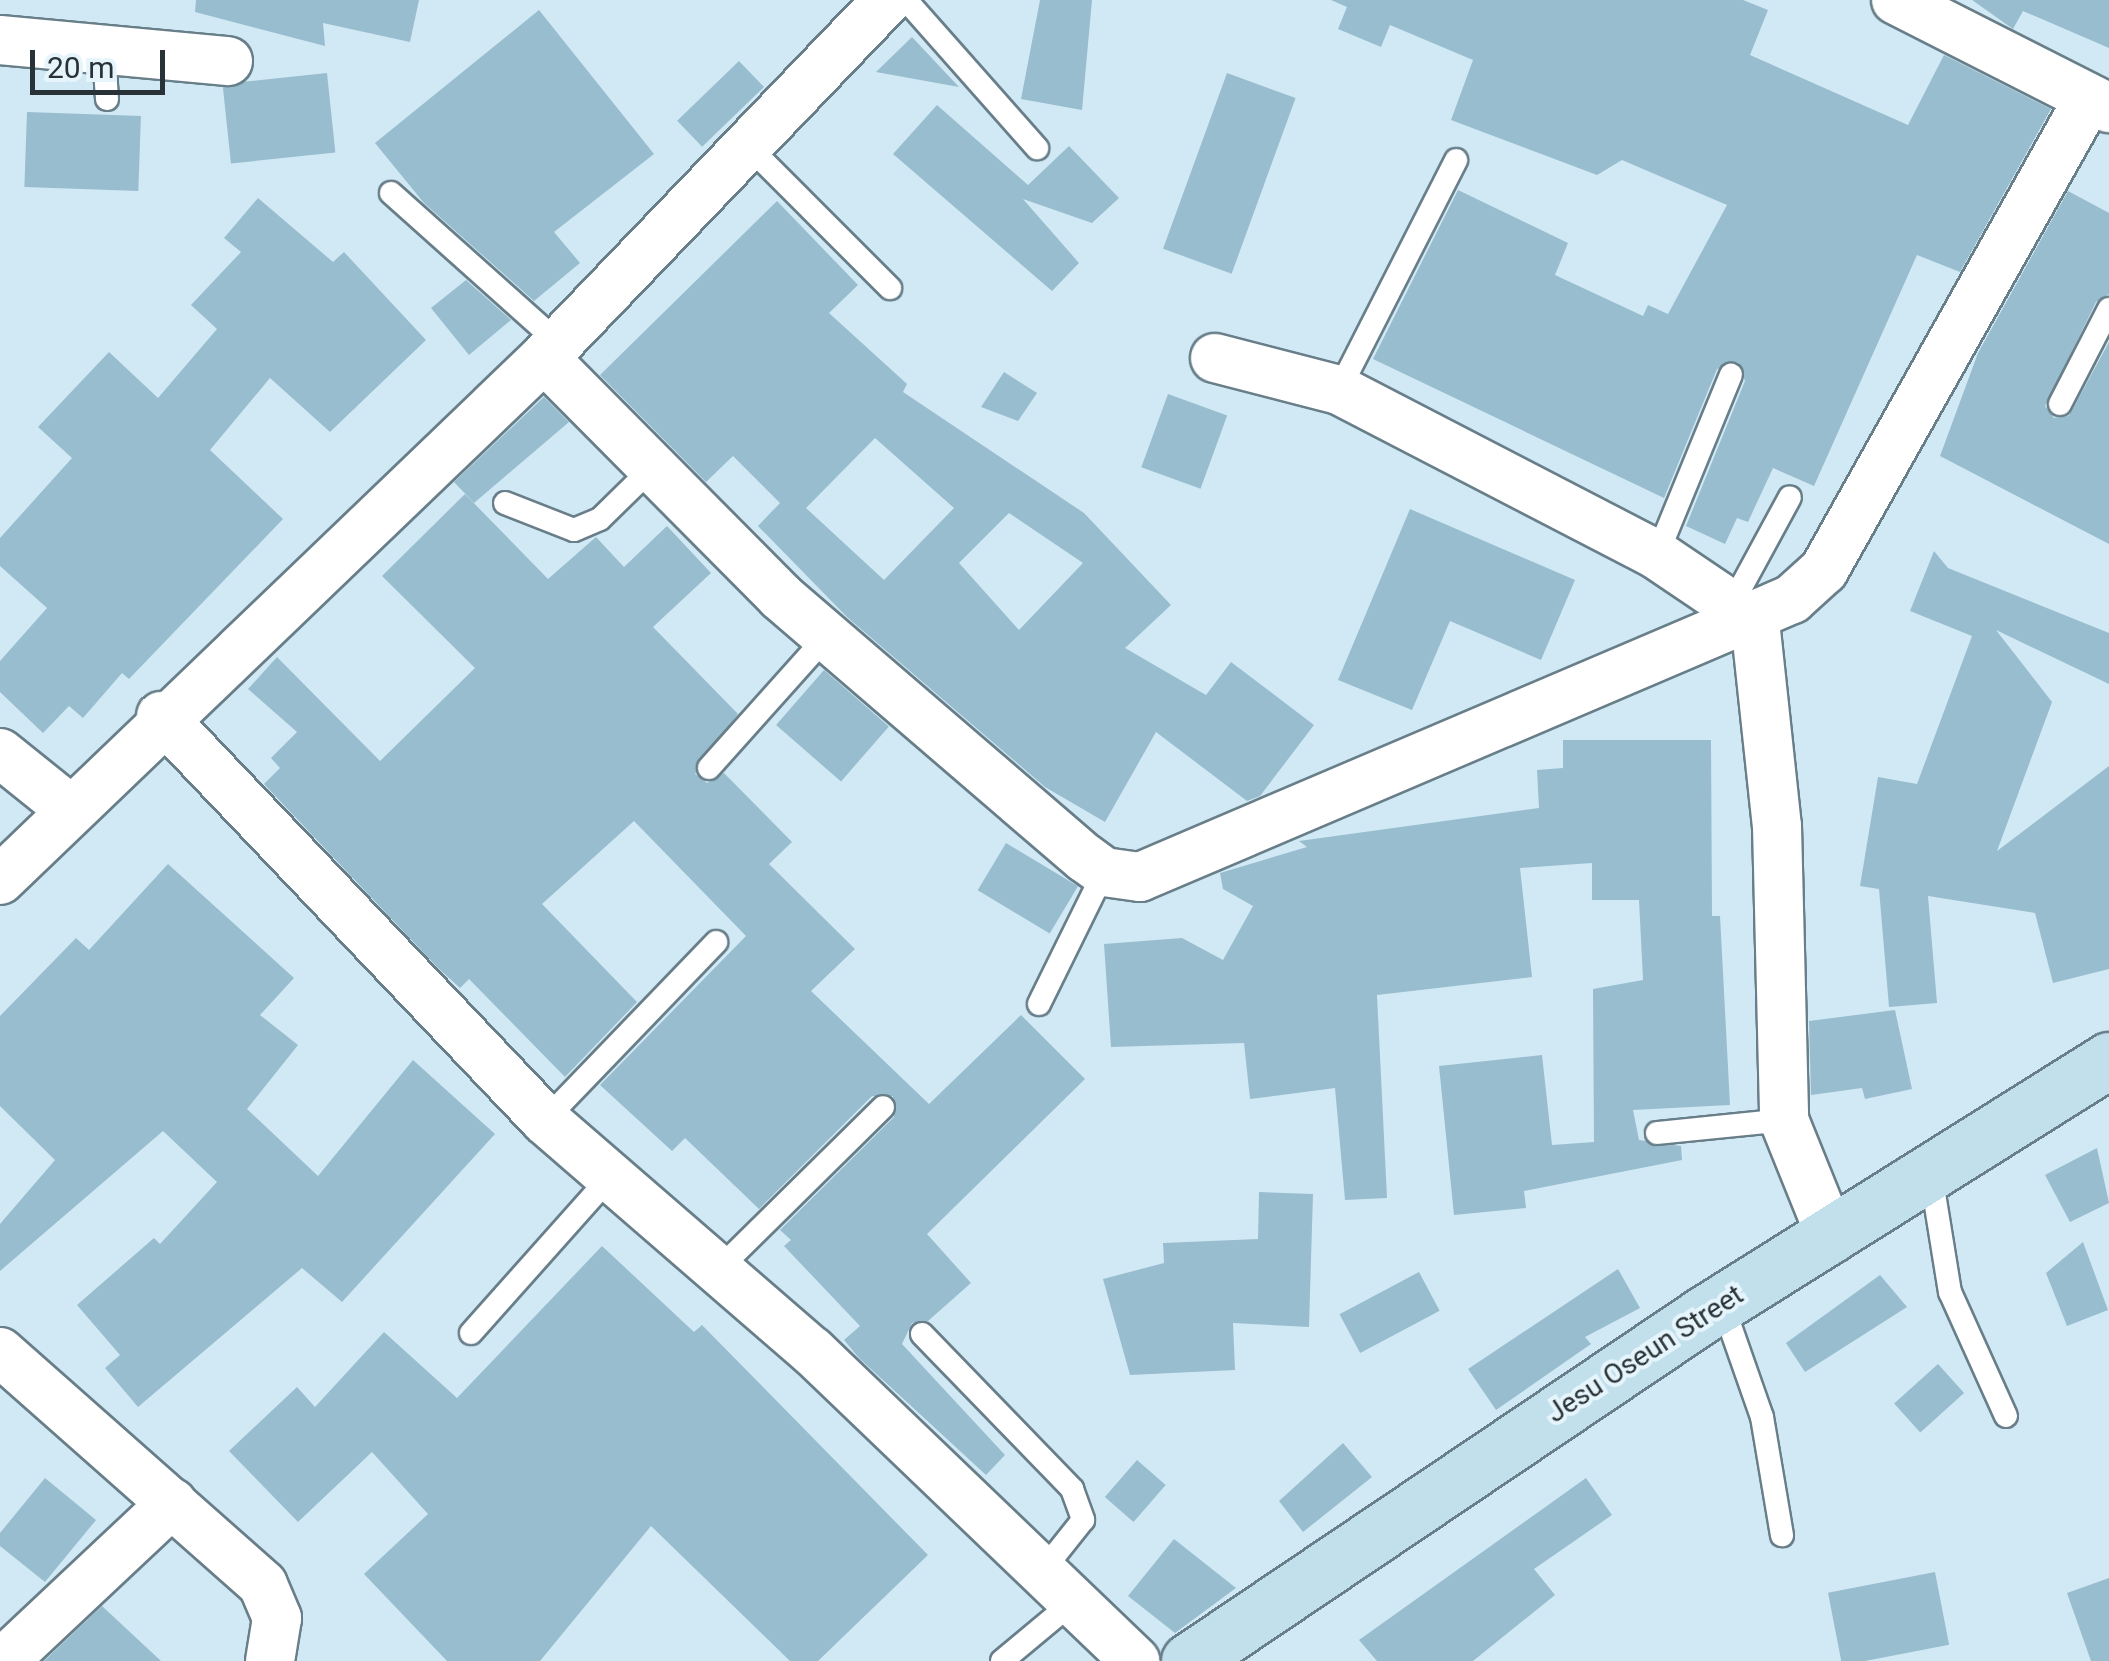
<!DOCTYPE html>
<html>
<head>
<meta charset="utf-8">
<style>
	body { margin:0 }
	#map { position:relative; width:2109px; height:1661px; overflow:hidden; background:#d1e9f5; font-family:Roboto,sans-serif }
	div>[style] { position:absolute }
	.building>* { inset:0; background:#98bdce; transform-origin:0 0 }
	.roads { filter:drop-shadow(2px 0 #687e89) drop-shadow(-2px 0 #687e89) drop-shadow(0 2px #687e89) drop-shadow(0 -2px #687e89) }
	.service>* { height:22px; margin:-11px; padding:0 11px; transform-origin:11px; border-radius:11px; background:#fff }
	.minor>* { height:48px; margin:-24px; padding:0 24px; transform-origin:24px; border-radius:24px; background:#fff }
	.secondary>* { height:55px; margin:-27.5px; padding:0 27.5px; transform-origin:27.5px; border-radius:27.5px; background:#c2e0ec }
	span { translate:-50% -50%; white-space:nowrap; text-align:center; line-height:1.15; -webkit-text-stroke:8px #e6f5fc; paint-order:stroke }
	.street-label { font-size:28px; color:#293337 }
	.scale { position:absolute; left:30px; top:50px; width:135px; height:45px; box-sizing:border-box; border:5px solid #293337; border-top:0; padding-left:12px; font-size:30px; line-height:35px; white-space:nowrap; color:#293337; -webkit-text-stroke:8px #e6f5fc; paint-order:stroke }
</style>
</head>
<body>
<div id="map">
	<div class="building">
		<div style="clip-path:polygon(196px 0,419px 0,410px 42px,323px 23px,325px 46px,195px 12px)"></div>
		<div style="clip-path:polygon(1040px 0,1092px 0,1082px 110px,1021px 99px)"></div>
		<div style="clip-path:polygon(1331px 0,1743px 0,1768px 10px,1750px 55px,1908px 125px,1944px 55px,2051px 109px,1960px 272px,1917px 255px,1814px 486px,1773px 468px,1748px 522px,1737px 518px,1725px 544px,1686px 526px,1745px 381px,1738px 362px,1717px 369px,1664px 498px,1373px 359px,1458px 190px,1568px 243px,1555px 275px,1643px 316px,1648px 305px,1668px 314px,1727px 205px,1622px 160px,1597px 175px,1451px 120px,1473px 60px,1390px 25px,1381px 47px,1338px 29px,1347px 7px)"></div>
		<div style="clip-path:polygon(1972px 0,2109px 0,2109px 48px,2023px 11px,2013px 29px)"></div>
		<div style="clip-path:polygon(539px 10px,654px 154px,554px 232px,580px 263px,534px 301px,424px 203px,375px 143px)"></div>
		<div style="clip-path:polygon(912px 37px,959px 87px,876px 72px)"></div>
		<div style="left:739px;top:61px;width:36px;height:86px;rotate:46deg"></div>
		<div style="left:327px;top:73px;width:80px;height:105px;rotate:84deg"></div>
		<div style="left:1227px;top:73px;width:73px;height:187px;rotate:20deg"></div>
		<div style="clip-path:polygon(937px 105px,1028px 185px,1069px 146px,1119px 198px,1092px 223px,1023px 199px,1079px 263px,1052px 291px,893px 154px)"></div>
		<div style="left:27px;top:112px;width:114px;height:75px;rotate:2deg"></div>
		<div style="clip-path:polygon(2068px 191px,2109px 213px,2109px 294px,2096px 302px,2045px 406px,2054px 418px,2069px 416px,2109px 342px,2109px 544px,1940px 456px,1978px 353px)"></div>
		<div style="clip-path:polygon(258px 198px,333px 262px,344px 252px,426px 340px,330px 432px,270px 378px,210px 450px,283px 519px,129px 679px,122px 673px,83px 718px,69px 706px,43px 733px,0 692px,0 661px,47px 608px,0 566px,0 538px,72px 458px,38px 427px,109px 352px,158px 398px,217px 329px,191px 305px,241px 252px,224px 238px)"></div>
		<div style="clip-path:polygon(evenodd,777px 201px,858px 285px,829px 313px,907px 384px,903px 392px,1084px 513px,1171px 605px,1125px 648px,1206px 695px,1231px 662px,1314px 725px,1260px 796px,1247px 801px,1156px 732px,1105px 822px,1045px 787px,847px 617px,758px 526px,780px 503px,733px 456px,706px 482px,600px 375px,777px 201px,875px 438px,954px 508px,884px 580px,806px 508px,875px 438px,777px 201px,1009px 513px,1083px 563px,1019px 630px,959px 563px,1009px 513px)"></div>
		<div style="clip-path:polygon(466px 280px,511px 320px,469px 355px,431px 308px)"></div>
		<div style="clip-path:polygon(1004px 372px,1037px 393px,1018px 421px,981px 407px)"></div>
		<div style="left:1168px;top:394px;width:63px;height:78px;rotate:20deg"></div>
		<div style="clip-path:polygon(544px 397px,569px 422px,474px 503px,454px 482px)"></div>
		<div style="clip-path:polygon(465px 494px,548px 579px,596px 537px,624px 567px,667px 526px,711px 573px,653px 627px,738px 714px,695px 774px,707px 783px,724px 773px,792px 842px,769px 864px,855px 949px,811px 991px,929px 1104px,1021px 1015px,1085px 1079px,927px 1234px,971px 1283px,928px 1321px,912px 1323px,902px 1344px,1005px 1455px,986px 1475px,859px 1358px,844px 1340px,860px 1326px,784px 1246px,791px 1240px,780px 1230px,894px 1117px,893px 1096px,872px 1096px,759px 1209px,685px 1138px,672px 1151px,600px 1085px,746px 936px,634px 821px,542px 904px,637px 1002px,565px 1077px,469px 979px,460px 988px,437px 967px,264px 784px,280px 768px,271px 758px,297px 732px,248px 689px,277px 657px,380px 761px,475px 668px,382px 576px)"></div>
		<div style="clip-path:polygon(1410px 509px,1575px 580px,1541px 660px,1450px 621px,1412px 710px,1338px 680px)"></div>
		<div style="clip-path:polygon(1934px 551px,1948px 568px,2109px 633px,2109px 684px,1996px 630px,2052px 702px,1997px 851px,2109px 766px,2109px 969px,2053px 983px,2035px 913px,1928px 896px,1937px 1003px,1889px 1007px,1879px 889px,1860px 886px,1878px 777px,1917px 784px,1972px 636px,1910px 611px)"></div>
		<div style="left:824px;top:670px;width:86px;height:73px;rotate:41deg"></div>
		<div style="clip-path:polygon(1563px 740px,1711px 740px,1712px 916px,1720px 916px,1730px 1105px,1633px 1110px,1639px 1140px,1681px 1146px,1682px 1160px,1524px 1191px,1526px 1208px,1454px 1215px,1439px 1066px,1542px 1055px,1552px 1145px,1594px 1142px,1593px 989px,1643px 980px,1639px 900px,1592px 900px,1592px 863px,1520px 868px,1532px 977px,1377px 995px,1387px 1198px,1345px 1200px,1335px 1088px,1250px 1099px,1244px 1043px,1111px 1047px,1104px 944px,1182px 938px,1223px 960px,1253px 906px,1223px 889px,1220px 873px,1307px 847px,1299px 841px,1539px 808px,1537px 770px,1563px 768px)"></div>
		<div style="left:1006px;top:843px;width:84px;height:55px;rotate:31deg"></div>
		<div style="clip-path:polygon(168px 864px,294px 978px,260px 1015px,298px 1045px,247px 1109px,318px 1176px,413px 1060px,495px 1134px,342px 1302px,302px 1268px,138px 1407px,105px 1368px,120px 1355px,77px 1305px,154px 1238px,160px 1244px,217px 1182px,163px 1131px,0 1271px,0 1224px,55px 1160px,0 1106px,0 1016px,76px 938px,89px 950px)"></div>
		<div style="clip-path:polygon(1895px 1010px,1912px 1089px,1865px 1099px,1862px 1088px,1811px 1095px,1809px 1021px)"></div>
		<div style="clip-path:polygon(2097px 1148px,2109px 1203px,2070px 1222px,2045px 1175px)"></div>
		<div style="clip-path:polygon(1259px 1192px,1313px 1194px,1309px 1327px,1233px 1323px,1235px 1370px,1130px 1375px,1103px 1279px,1164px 1263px,1163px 1243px,1258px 1239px)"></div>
		<div style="clip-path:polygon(2083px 1242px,2108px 1310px,2067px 1326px,2046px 1273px)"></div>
		<div style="clip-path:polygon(602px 1246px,694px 1332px,702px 1325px,928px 1555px,818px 1661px,790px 1661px,651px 1526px,540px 1661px,447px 1661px,364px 1574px,428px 1514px,372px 1452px,298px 1522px,229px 1451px,297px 1387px,315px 1407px,384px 1332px,457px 1398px)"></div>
		<div style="clip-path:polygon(1618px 1269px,1640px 1308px,1585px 1337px,1591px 1344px,1496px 1410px,1468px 1369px)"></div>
		<div style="left:1419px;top:1272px;width:44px;height:90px;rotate:62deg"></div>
		<div style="clip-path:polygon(1880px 1275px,1907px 1307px,1805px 1372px,1786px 1343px)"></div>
		<div style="left:1938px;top:1364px;width:39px;height:59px;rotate:48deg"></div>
		<div style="clip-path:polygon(1343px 1443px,1372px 1477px,1303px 1532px,1279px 1501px)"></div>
		<div style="left:1137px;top:1460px;width:38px;height:49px;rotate:41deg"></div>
		<div style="clip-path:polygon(45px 1478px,96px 1520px,45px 1582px,0 1546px,0 1533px)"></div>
		<div style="clip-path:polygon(1586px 1478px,1612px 1515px,1534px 1569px,1555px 1595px,1473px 1661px,1377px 1661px,1359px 1640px)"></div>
		<div style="clip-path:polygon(1174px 1539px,1236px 1588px,1175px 1633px,1128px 1596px)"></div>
		<div style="left:1935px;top:1572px;width:74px;height:109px;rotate:79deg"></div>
		<div style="clip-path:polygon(2109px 1578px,2109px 1661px,2091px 1661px,2067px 1593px)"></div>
		<div style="clip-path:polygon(102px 1606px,161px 1661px,44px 1661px)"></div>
	</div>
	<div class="roads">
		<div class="service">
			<div style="left:906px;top:0;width:198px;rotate:48.5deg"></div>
			<div style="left:104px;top:53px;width:46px;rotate:86.3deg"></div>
			<div style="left:748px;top:146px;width:201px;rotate:45deg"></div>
			<div style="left:391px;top:193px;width:225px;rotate:41.8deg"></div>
			<div style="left:1339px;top:390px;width:258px;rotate:-63deg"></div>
			<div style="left:2060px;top:404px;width:107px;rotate:-62.7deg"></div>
			<div style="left:505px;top:503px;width:74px;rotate:21.4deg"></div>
			<div style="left:574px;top:530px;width:28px;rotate:-23deg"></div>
			<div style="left:600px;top:519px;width:73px;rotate:-44.4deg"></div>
			<div style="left:1657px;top:555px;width:195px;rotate:-67.7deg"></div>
			<div style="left:1733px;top:602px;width:119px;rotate:-61.5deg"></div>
			<div style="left:709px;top:768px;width:176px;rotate:-48.2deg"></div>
			<div style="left:1039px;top:1004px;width:147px;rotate:-63.8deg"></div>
			<div style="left:545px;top:1120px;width:247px;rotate:-46.1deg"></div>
			<div style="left:1657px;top:1133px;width:128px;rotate:-5.8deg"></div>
			<div style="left:1931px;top:1175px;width:119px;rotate:80.8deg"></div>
			<div style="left:1950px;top:1292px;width:136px;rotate:65.7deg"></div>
			<div style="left:712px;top:1264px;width:15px;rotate:-11deg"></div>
			<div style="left:727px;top:1261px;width:219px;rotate:-44.6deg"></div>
			<div style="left:1722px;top:1303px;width:121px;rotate:70.7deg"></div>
			<div style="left:1762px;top:1417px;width:120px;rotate:80.4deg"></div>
			<div style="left:471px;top:1333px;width:206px;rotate:-48.3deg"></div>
			<div style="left:922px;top:1334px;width:216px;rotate:45.9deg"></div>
			<div style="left:1072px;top:1489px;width:33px;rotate:70deg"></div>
			<div style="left:1083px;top:1520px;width:69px;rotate:128.5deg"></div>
			<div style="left:1002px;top:1661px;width:86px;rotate:-39.8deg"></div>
		</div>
		<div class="minor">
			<div style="left:1896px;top:0;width:239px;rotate:26.9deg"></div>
			<div style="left:0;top:40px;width:229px;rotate:5.3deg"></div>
			<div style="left:544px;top:358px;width:335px;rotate:45.2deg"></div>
			<div style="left:780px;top:596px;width:402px;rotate:40.7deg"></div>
			<div style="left:1085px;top:858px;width:24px;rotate:36deg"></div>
			<div style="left:1104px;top:872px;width:36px;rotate:8deg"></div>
			<div style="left:1140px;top:877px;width:709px;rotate:-23.09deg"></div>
			<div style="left:1792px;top:599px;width:43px;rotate:-42.2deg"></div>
			<div style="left:1824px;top:570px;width:541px;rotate:-60.69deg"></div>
			<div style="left:1215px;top:358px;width:128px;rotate:14.5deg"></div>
			<div style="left:1339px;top:390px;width:358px;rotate:27.4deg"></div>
			<div style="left:1657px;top:555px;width:118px;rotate:34deg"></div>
			<div style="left:1755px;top:621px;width:206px;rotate:83.9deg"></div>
			<div style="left:1777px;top:826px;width:294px;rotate:88.6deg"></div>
			<div style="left:1784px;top:1120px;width:128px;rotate:68deg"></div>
			<div style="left:161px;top:716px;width:557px;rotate:46.45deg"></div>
			<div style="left:545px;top:1120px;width:353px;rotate:40.9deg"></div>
			<div style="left:812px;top:1351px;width:448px;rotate:43.8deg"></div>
			<div style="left:0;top:753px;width:91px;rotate:38.8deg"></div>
			<div style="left:0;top:880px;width:754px;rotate:-43.82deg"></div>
			<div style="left:544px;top:358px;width:496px;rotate:-46.2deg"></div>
			<div style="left:0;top:1352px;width:351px;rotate:41.5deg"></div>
			<div style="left:263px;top:1585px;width:36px;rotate:67deg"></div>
			<div style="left:277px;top:1618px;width:44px;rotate:99.2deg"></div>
			<div style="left:4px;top:1661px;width:231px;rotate:-43.2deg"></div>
		</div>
		<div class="secondary">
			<div style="left:1189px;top:1661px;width:621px;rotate:-33.97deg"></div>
			<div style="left:1704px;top:1314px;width:478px;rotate:-32.1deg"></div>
		</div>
	</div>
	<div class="street-label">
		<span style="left:1645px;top:1354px;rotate:-33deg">Jesu Oseun Street</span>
	</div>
	<div class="scale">20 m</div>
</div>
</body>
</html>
